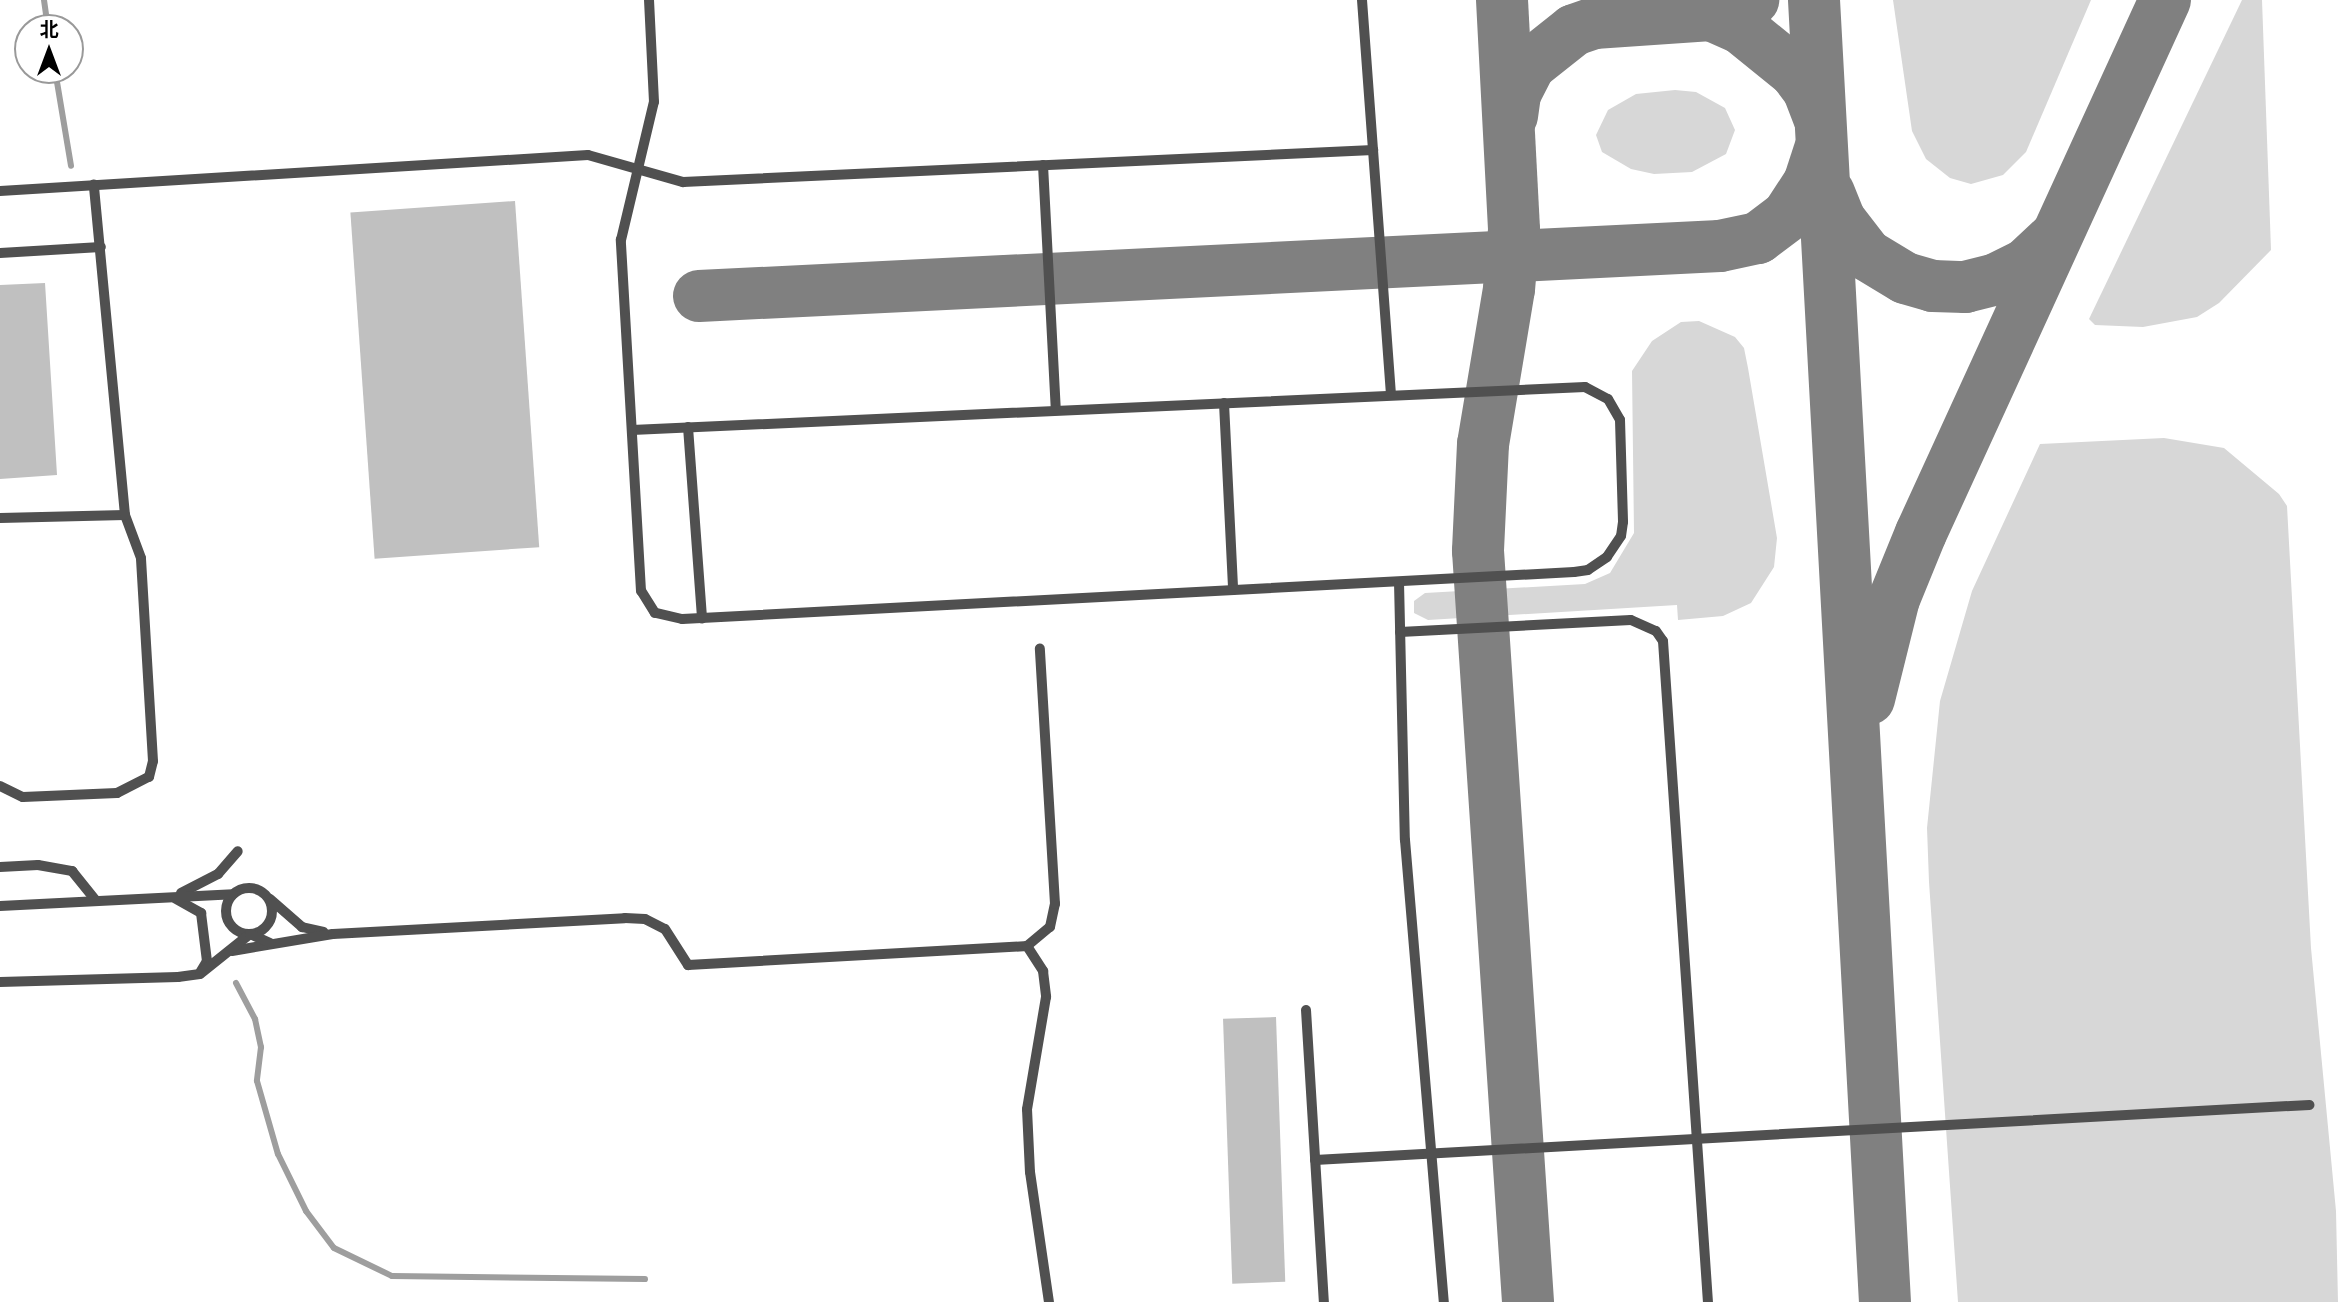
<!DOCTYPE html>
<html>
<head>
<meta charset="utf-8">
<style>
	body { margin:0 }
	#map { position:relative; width:2342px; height:1302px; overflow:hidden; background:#fff; font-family:Signika,"Noto Sans SC",sans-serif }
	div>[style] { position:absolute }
	.green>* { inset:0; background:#d7d7d7 }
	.stream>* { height:6px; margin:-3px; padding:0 3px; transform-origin:3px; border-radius:3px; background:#9e9e9e }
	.taxiway>* { height:52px; margin:-26px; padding:0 26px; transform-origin:26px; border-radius:26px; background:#808080 }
	.building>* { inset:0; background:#c0c0c0; transform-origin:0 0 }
	.service>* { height:10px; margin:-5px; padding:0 5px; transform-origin:5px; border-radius:5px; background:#505050 }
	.service>.ring { margin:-5px; padding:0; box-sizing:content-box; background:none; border:10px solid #505050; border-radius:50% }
	span { translate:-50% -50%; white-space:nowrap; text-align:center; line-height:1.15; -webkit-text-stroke:6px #fff; paint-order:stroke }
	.north { position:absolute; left:14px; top:14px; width:70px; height:70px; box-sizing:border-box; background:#fff; border:2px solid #999; border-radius:50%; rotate:0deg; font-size:19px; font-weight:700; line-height:28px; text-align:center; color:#000 }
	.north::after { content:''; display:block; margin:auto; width:24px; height:32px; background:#000; clip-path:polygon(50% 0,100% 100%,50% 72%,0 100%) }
</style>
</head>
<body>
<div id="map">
	<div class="green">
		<div style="clip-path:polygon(1893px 0,2091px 0,2026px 152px,2003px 175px,1971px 184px,1950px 178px,1926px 159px,1912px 131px)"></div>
		<div style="clip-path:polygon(2242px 0,2262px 0,2271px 250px,2219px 303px,2197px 317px,2143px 327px,2095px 325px,2089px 319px)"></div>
		<div style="clip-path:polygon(1675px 90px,1696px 92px,1725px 108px,1735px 130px,1726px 154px,1692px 172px,1654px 174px,1631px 169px,1602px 152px,1596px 135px,1608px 110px,1636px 94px)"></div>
		<div style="clip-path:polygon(1699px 321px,1735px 337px,1744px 348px,1748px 368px,1777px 538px,1774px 567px,1751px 603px,1723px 616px,1678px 620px,1677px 605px,1428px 620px,1414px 613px,1414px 601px,1425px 593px,1585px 584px,1610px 573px,1634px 533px,1632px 371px,1652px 341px,1681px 322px)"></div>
		<div style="clip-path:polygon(2164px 438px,2224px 448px,2279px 494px,2287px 506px,2311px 948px,2336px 1211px,2338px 1302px,1958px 1302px,1929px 882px,1927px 828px,1940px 701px,1972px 591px,2040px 444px)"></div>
	</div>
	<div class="stream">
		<div style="left:44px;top:0;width:28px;rotate:82deg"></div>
		<div style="left:55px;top:70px;width:97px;rotate:80.5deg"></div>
		<div style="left:236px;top:983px;width:41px;rotate:62.2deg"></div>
		<div style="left:255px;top:1019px;width:29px;rotate:78deg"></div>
		<div style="left:261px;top:1047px;width:34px;rotate:97deg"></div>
		<div style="left:257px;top:1081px;width:76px;rotate:74deg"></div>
		<div style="left:278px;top:1154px;width:64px;rotate:63.8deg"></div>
		<div style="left:306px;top:1211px;width:46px;rotate:52.9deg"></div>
		<div style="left:334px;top:1248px;width:64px;rotate:25.8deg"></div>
		<div style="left:392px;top:1276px;width:253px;rotate:0.7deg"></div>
	</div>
	<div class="taxiway">
		<div style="left:1502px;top:0;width:230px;rotate:87deg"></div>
		<div style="left:1514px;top:230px;width:59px;rotate:94.8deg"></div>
		<div style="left:1509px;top:289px;width:157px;rotate:99.5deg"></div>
		<div style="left:1483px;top:444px;width:107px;rotate:92.7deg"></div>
		<div style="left:1478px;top:551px;width:753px;rotate:86.19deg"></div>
		<div style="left:1814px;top:0;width:1304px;rotate:86.88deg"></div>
		<div style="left:1711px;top:15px;width:34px;rotate:24deg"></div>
		<div style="left:1742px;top:29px;width:68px;rotate:39.1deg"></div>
		<div style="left:1795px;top:72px;width:21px;rotate:53deg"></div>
		<div style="left:1808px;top:89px;width:30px;rotate:69deg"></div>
		<div style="left:1512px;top:116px;width:22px;rotate:-82deg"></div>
		<div style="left:1515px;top:94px;width:33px;rotate:-63deg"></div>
		<div style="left:1530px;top:65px;width:56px;rotate:-38.5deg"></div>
		<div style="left:1574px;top:30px;width:21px;rotate:-19deg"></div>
		<div style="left:1594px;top:23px;width:117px;rotate:-3.9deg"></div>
		<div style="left:1711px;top:15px;width:45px;rotate:-19.7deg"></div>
		<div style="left:1829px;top:193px;width:29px;rotate:68deg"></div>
		<div style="left:1840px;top:220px;width:44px;rotate:52.4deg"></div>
		<div style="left:1867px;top:255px;width:44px;rotate:31.2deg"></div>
		<div style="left:1905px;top:278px;width:29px;rotate:16deg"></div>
		<div style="left:1933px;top:286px;width:32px;rotate:2deg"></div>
		<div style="left:1965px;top:287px;width:32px;rotate:-14deg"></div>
		<div style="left:1996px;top:279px;width:32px;rotate:-26deg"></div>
		<div style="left:2025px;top:265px;width:40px;rotate:-43deg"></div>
		<div style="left:699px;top:296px;width:1022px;rotate:-2.8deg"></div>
		<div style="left:1720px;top:246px;width:39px;rotate:-12deg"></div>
		<div style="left:1758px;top:238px;width:38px;rotate:-37deg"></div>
		<div style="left:1788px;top:215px;width:38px;rotate:-57deg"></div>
		<div style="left:1809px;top:183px;width:35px;rotate:-72deg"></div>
		<div style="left:1869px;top:699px;width:103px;rotate:-76deg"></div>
		<div style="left:1894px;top:599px;width:71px;rotate:-67.8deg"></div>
		<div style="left:1921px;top:533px;width:586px;rotate:-65.4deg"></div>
	</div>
	<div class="building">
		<div style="left:515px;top:201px;width:347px;height:165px;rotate:86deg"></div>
		<div style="clip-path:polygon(45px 283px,57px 475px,0 479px,0 285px)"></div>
		<div style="left:1276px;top:1017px;width:265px;height:53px;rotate:88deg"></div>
	</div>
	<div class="service">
		<div style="left:1362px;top:0;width:396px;rotate:85.8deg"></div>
		<div style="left:1043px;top:165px;width:245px;rotate:87deg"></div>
		<div style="left:0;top:191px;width:589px;rotate:-3.5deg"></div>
		<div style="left:588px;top:155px;width:99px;rotate:15.9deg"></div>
		<div style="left:683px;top:182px;width:691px;rotate:-2.66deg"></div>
		<div style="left:0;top:253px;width:101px;rotate:-3.4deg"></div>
		<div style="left:1224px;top:403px;width:187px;rotate:87.2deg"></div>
		<div style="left:688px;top:427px;width:192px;rotate:85.8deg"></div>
		<div style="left:632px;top:430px;width:954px;rotate:-2.58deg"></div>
		<div style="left:1585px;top:387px;width:26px;rotate:28deg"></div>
		<div style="left:1608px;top:399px;width:24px;rotate:60deg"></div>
		<div style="left:1620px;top:420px;width:102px;rotate:88.3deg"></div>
		<div style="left:1623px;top:522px;width:14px;rotate:98deg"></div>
		<div style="left:1621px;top:536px;width:25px;rotate:124deg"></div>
		<div style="left:1607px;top:557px;width:23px;rotate:146deg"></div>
		<div style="left:1588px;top:570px;width:14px;rotate:172deg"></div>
		<div style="left:1574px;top:572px;width:893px;rotate:176.98deg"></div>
		<div style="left:682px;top:619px;width:28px;rotate:-167deg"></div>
		<div style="left:655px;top:613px;width:26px;rotate:-122deg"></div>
		<div style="left:641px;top:591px;width:352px;rotate:-93.3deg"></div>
		<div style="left:621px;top:240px;width:142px;rotate:-76.6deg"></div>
		<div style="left:654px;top:102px;width:102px;rotate:-92.8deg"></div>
		<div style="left:0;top:518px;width:125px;rotate:-1.4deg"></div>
		<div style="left:1399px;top:582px;width:258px;rotate:88.7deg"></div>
		<div style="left:1405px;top:840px;width:464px;rotate:85.2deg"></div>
		<div style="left:1400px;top:632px;width:231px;rotate:-3deg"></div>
		<div style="left:1631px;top:620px;width:27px;rotate:24deg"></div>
		<div style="left:1656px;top:631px;width:12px;rotate:55deg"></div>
		<div style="left:1663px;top:641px;width:663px;rotate:86.11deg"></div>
		<div style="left:0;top:786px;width:25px;rotate:26deg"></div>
		<div style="left:23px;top:797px;width:94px;rotate:-2.4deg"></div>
		<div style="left:117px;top:793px;width:36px;rotate:-27deg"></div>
		<div style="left:149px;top:777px;width:16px;rotate:-76deg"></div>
		<div style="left:153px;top:761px;width:203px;rotate:-93.4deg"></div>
		<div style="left:141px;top:558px;width:46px;rotate:-110.4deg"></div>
		<div style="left:125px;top:515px;width:332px;rotate:-95.4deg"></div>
		<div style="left:0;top:867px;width:38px;rotate:-3deg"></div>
		<div style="left:38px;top:865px;width:35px;rotate:10deg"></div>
		<div style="left:72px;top:871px;width:38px;rotate:51deg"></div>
		<div class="ring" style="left:226px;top:888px;width:36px;height:36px"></div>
		<div style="left:181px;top:893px;width:42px;rotate:-27.2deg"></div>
		<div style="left:218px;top:874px;width:30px;rotate:-49deg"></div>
		<div style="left:176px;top:899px;width:29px;rotate:29deg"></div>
		<div style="left:201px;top:913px;width:48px;rotate:82.9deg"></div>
		<div style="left:207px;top:961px;width:12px;rotate:121deg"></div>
		<div style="left:270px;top:899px;width:43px;rotate:41.2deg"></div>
		<div style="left:302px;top:927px;width:22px;rotate:13deg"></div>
		<div style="left:0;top:906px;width:233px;rotate:-2.9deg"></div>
		<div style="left:1027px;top:946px;width:30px;rotate:57deg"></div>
		<div style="left:1043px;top:971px;width:26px;rotate:83deg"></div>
		<div style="left:1046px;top:997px;width:114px;rotate:99.6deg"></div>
		<div style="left:1027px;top:1109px;width:63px;rotate:87.3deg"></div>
		<div style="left:1030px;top:1172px;width:131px;rotate:81.7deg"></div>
		<div style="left:232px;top:951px;width:102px;rotate:-9.6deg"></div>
		<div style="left:333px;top:934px;width:292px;rotate:-3.1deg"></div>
		<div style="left:625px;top:918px;width:20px;rotate:3deg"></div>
		<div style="left:645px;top:919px;width:22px;rotate:27deg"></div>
		<div style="left:665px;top:929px;width:43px;rotate:57.4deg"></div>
		<div style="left:688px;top:965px;width:340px;rotate:-3.2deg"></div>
		<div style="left:1027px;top:946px;width:30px;rotate:-40deg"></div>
		<div style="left:1050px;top:927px;width:24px;rotate:-78deg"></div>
		<div style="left:1055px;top:904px;width:256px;rotate:-93.4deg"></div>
		<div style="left:0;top:982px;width:178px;rotate:-1.6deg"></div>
		<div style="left:178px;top:977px;width:22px;rotate:-8deg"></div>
		<div style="left:200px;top:974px;width:64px;rotate:-38.7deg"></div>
		<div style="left:250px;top:934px;width:22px;rotate:24deg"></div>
		<div style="left:1306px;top:1010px;width:293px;rotate:86.5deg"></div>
		<div style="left:1315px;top:1160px;width:996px;rotate:-3.17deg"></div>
	</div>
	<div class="north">北</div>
</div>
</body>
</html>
